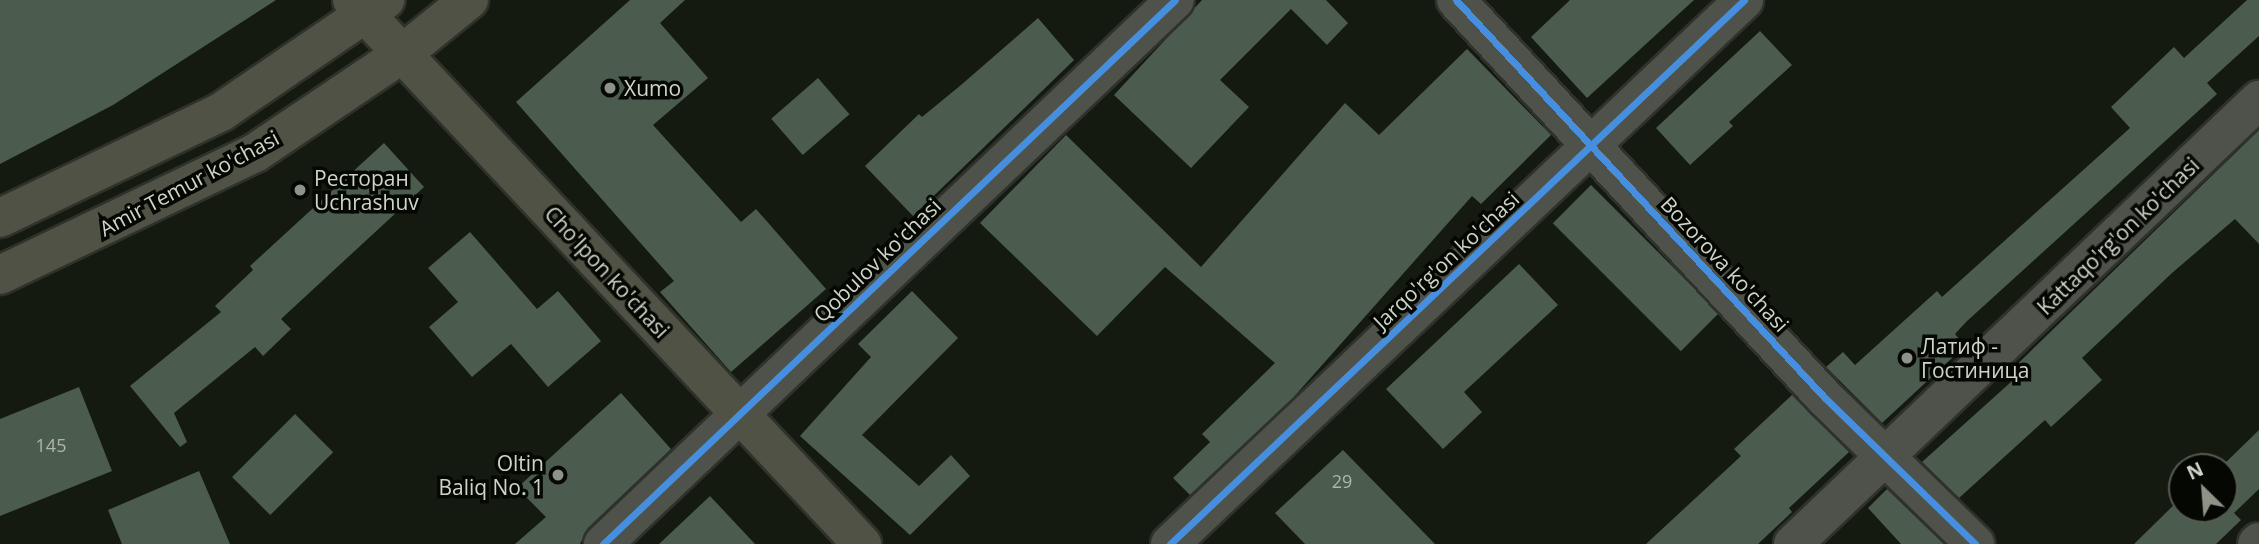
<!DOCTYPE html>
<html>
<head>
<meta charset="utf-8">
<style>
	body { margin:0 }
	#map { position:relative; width:2259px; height:544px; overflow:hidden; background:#151a10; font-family:"Open Sans",sans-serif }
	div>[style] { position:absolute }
	.building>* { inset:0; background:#4b5b4d; transform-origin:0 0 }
	.roads { filter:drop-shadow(2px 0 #2f322b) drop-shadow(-2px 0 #2f322b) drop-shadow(0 2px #2f322b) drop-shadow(0 -2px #2f322b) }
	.street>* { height:38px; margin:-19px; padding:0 19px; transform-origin:19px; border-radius:19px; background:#4e524a }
	.secondary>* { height:38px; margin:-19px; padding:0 19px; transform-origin:19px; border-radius:19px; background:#505246 }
	.cycleway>* { height:7px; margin:-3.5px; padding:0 3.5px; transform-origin:3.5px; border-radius:3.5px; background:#468fdf }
	.dots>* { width:19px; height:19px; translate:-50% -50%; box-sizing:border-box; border:4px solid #050702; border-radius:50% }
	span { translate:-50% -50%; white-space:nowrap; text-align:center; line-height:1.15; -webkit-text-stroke:7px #050702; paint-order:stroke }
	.number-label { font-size:18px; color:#aeb6a9 }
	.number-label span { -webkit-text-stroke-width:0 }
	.poi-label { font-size:21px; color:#cfd4c8 }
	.left { translate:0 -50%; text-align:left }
	.right { translate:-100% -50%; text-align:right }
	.street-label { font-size:21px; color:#cfd4c8 }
	.north { position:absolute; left:2168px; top:453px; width:70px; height:70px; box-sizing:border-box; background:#050702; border:2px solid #565951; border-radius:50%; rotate:335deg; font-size:19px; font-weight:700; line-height:28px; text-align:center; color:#cfd4c8 }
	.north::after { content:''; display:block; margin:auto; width:24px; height:32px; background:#8e9388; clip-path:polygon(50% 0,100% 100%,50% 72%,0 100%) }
</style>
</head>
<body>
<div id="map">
	<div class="building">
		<div style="clip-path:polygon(0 0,276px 0,113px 105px,0 164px)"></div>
		<div style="clip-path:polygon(630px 0,685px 0,660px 23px,708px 78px,653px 125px,741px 222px,756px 209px,826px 289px,731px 372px,660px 292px,674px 281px,516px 102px)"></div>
		<div style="clip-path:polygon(1202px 0,1326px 0,1348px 23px,1327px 45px,1291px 9px,1220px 80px,1249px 107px,1191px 168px,1114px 95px)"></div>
		<div style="clip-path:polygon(1570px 0,1694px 0,1587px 98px,1531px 37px)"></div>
		<div style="clip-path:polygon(2247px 0,2259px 0,2259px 36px,2207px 83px,2217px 94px,1966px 322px,1955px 334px,1965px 346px,1882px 423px,1826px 367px,1843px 352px,1855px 365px,1937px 291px,1942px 297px,2130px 128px,2111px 107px,2174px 47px,2184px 58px)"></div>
		<div style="clip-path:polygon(1038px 18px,1074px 60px,913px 216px,865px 166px,919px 114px,922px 117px,961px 85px)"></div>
		<div style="clip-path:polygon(1760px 31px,1792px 65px,1729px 122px,1733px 126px,1690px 165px,1656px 128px)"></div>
		<div style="clip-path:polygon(1467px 49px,1551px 135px,1481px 204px,1472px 196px,1292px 399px,1190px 495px,1173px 478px,1210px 442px,1202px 434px,1275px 363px,1165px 267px,1097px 336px,980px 223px,1066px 135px,1201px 267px,1345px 103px,1379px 135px)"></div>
		<div style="left:818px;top:78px;width:48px;height:62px;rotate:49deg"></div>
		<div style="clip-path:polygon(2259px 130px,2259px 244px,2235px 219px,2172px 273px,2082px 358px,2102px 380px,2051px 427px,2045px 420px,1959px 498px,1922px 462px,2011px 382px,2005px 376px)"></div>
		<div style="clip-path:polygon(384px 143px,424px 187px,281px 319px,291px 329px,263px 356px,255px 347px,174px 413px,187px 442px,180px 447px,130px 386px,221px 312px,215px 306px,253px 270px,250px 266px)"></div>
		<div style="left:1591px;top:185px;width:181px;height:54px;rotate:45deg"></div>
		<div style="clip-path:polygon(470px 232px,537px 309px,558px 291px,601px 341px,548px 387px,511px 344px,472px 377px,429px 327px,458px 302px,428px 268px)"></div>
		<div style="clip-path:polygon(1519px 264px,1558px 305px,1464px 392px,1482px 412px,1443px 449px,1386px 389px)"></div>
		<div style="clip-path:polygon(912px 291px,958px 338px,862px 435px,919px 486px,951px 455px,970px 476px,910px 535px,800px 436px,871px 357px,858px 344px)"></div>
		<div style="clip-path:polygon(79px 387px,112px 471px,0 516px,0 419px)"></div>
		<div style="clip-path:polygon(621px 393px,671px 449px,588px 528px,580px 544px,515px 544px,546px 517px,517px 488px)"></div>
		<div style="clip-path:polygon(1792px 395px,1849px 452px,1789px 508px,1792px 512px,1758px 544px,1646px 544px,1741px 456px,1734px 449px)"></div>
		<div style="left:295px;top:414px;width:54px;height:89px;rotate:45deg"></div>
		<div style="clip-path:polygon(2259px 430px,2259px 489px,2234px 513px,2241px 520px,2216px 544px,2134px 544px,2182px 497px,2182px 509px,2224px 509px,2221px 467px)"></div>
		<div style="clip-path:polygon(1343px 450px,1435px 544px,1305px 544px,1275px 513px)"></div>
		<div style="clip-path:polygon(199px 471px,230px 544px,122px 544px,108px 510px)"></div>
		<div style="clip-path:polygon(1887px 489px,1944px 544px,1901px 544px,1868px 508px)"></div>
		<div style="clip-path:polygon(710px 496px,755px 544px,659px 544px)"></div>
	</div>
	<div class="roads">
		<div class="street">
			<div style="left:1456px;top:0;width:541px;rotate:47.17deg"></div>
			<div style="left:1824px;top:397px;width:211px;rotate:44.2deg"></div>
			<div style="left:603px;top:544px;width:789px;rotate:-43.56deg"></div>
			<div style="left:1170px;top:544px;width:791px;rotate:-43.46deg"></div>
			<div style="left:1793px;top:544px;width:644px;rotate:-43.62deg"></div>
			<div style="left:2257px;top:544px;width:3px;rotate:-45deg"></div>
		</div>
		<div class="secondary">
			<div style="left:352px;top:0;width:746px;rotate:46.85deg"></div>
			<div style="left:0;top:218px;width:245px;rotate:-25.6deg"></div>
			<div style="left:221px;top:112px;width:199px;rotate:-34.3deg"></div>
			<div style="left:0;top:275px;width:283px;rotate:-25.6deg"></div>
			<div style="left:255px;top:153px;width:177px;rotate:-34deg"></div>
			<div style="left:402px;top:54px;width:86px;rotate:-38.9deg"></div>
		</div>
	</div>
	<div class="cycleway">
		<div style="left:1456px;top:0;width:541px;rotate:47.17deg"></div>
		<div style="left:1824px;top:397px;width:211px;rotate:44.2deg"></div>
		<div style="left:603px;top:544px;width:789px;rotate:-43.56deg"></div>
		<div style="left:1170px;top:544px;width:791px;rotate:-43.46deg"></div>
	</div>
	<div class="dots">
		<div style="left:610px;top:88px;background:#8e9388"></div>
		<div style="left:300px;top:190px;background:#8e9388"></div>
		<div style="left:1907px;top:358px;background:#8e9388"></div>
		<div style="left:558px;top:475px;background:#8e9388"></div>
	</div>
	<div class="number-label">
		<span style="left:51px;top:445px">145</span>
		<span style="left:1342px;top:481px">29</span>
	</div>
	<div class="poi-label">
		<span class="left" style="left:624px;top:88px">Xumo</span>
		<span class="left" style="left:314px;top:190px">Ресторан<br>Uchrashuv</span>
		<span class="left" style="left:1921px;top:358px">Латиф -<br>Гостиница</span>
		<span class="right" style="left:544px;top:475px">Oltin<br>Baliq No. 1</span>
	</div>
	<div class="street-label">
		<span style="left:189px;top:183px;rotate:-28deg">Amir Temur ko'chasi</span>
		<span style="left:2118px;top:236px;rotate:-44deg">Kattaqo'rg'on ko'chasi</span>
		<span style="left:877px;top:260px;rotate:-44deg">Qobulov ko'chasi</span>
		<span style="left:1446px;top:260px;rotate:-43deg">Jarqo'rg'on ko'chasi</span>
		<span style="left:1725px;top:264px;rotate:47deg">Bozorova ko'chasi</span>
		<span style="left:607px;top:272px;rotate:47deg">Cho'lpon ko'chasi</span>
	</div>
	<div class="north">N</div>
</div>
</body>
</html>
